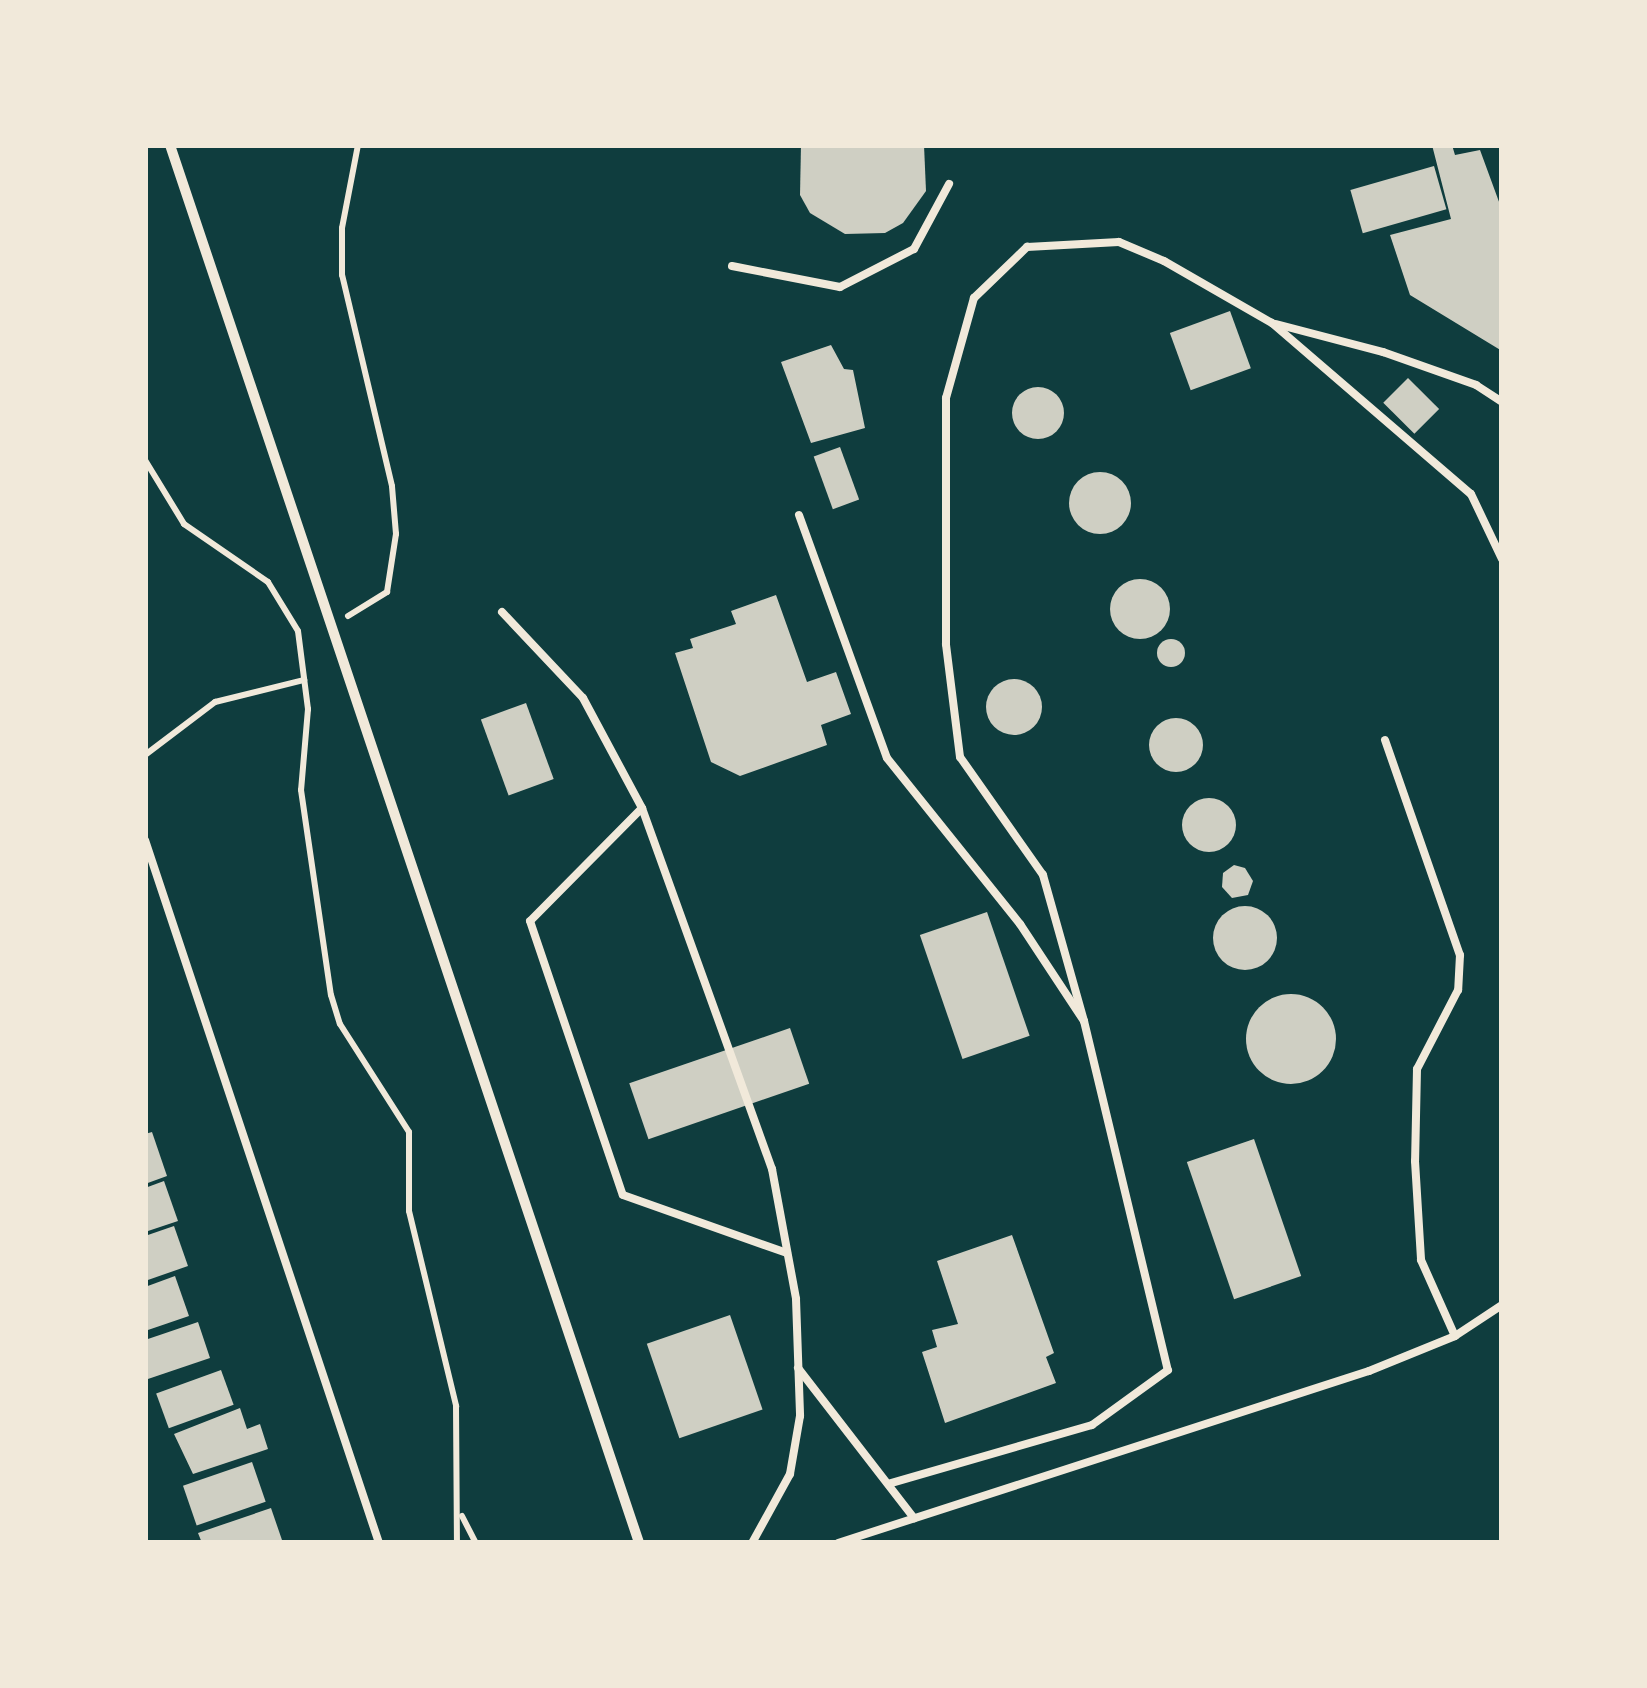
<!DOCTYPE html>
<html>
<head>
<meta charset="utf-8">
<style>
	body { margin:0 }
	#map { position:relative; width:1647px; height:1688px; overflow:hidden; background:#0f3d3e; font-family:"Open Sans",sans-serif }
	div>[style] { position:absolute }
	.building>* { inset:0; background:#cfcfc3; transform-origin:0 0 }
	.round { border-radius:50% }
	.path>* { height:6px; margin:-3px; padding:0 3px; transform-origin:3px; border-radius:3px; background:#f1e9da }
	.service>* { height:8px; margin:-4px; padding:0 4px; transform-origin:4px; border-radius:4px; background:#f1e9da }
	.minor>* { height:10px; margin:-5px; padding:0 5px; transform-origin:5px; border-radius:5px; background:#f1e9da }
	span { translate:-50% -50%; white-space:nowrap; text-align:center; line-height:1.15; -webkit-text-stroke:10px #f1e9da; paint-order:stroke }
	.frame { position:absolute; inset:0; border:148px solid #f1e9da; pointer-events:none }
</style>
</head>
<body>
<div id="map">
	<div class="building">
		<div style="clip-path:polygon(801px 145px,924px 145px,926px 191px,903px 223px,885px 233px,845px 234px,810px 213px,800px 195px)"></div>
		<div style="clip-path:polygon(1432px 145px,1452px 145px,1455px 155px,1480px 150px,1502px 210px,1502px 351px,1410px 295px,1390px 235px,1451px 219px)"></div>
		<div style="left:1434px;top:166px;width:45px;height:87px;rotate:74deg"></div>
		<div style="left:1230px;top:311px;width:61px;height:64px;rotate:70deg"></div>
		<div style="clip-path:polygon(831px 345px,844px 369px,853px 370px,865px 428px,811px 443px,781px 362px)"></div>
		<div style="left:1408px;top:378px;width:44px;height:35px;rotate:45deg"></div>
		<div class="round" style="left:1012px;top:387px;width:52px;height:52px"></div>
		<div style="left:840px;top:447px;width:56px;height:28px;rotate:70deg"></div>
		<div class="round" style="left:1069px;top:472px;width:62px;height:62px"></div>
		<div class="round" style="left:1110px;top:579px;width:60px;height:60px"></div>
		<div style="clip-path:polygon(776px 595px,807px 682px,836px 672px,851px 714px,821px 725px,827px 745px,740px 776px,711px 762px,675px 653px,693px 648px,690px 639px,736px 624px,731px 611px)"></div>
		<div class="round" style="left:1157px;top:639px;width:28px;height:28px"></div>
		<div class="round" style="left:986px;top:679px;width:56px;height:56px"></div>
		<div style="left:526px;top:703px;width:81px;height:48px;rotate:70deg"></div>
		<div class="round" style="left:1149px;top:718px;width:54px;height:54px"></div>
		<div class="round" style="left:1182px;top:798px;width:54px;height:54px"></div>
		<div style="clip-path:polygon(1234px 865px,1245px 868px,1253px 881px,1248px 895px,1232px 898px,1222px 887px,1223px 873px)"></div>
		<div class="round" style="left:1213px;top:906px;width:64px;height:64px"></div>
		<div style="left:987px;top:912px;width:131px;height:71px;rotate:71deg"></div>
		<div class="round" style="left:1246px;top:994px;width:90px;height:90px"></div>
		<div style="left:790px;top:1028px;width:59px;height:170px;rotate:71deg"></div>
		<div style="clip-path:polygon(152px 1132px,167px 1176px,145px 1184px,145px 1134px)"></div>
		<div style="left:1254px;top:1139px;width:145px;height:71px;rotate:71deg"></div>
		<div style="clip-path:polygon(164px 1181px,178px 1221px,145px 1232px,145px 1188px)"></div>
		<div style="clip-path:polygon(174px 1226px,188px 1266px,145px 1281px,145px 1236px)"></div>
		<div style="clip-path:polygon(1012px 1235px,1054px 1353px,1046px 1357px,1056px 1383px,945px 1423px,922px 1352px,937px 1347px,932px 1330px,958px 1324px,937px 1261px)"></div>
		<div style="clip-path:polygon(175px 1276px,189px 1316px,145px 1331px,145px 1287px)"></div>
		<div style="left:730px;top:1315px;width:100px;height:88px;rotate:71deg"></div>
		<div style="clip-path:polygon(198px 1322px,210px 1358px,145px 1380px,145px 1340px)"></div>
		<div style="left:221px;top:1370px;width:37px;height:69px;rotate:70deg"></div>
		<div style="clip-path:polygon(240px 1408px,247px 1429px,260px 1424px,268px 1449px,193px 1474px,174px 1434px)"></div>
		<div style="left:252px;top:1462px;width:42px;height:73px;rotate:71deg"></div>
		<div style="clip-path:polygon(271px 1508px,283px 1543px,202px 1543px,198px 1533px)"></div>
	</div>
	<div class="path">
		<div style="left:145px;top:460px;width:75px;rotate:58.6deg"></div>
		<div style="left:184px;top:524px;width:102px;rotate:34.6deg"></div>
		<div style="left:268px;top:582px;width:57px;rotate:58.5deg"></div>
		<div style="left:298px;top:631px;width:79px;rotate:82.7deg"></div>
		<div style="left:308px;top:709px;width:81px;rotate:94.9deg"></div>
		<div style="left:301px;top:790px;width:207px;rotate:81.7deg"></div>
		<div style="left:331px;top:995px;width:30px;rotate:73deg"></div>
		<div style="left:340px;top:1024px;width:128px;rotate:57.4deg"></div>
		<div style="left:409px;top:1132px;width:79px;rotate:90deg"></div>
		<div style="left:409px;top:1211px;width:201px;rotate:76.4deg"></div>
		<div style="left:456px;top:1406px;width:137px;rotate:89.6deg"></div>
		<div style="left:348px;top:616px;width:46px;rotate:-31.6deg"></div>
		<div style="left:387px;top:592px;width:59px;rotate:-81.2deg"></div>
		<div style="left:396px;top:534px;width:48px;rotate:-94.8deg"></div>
		<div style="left:392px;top:486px;width:217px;rotate:-103.3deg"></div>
		<div style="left:342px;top:275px;width:47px;rotate:-90deg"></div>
		<div style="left:342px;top:228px;width:85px;rotate:-79.1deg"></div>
		<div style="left:145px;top:755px;width:88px;rotate:-37.1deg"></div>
		<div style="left:215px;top:702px;width:92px;rotate:-13.9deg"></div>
		<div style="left:462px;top:1516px;width:30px;rotate:63deg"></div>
	</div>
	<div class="service">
		<div style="left:732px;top:266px;width:110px;rotate:11deg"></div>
		<div style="left:840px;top:287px;width:83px;rotate:-27.2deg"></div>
		<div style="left:914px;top:249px;width:74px;rotate:-61.7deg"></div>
		<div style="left:1276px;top:324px;width:111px;rotate:14.7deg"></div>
		<div style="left:1383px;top:352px;width:99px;rotate:19.5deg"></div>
		<div style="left:1476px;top:385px;width:31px;rotate:33deg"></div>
		<div style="left:799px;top:515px;width:258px;rotate:70.1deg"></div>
		<div style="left:887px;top:758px;width:213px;rotate:51.3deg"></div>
		<div style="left:1020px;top:924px;width:116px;rotate:56.6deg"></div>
		<div style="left:1084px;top:1021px;width:359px;rotate:76.5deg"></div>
		<div style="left:1168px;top:1370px;width:94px;rotate:144.1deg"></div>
		<div style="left:1092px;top:1425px;width:212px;rotate:163.9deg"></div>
		<div style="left:502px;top:612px;width:118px;rotate:46.7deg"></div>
		<div style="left:583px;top:698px;width:125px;rotate:61.8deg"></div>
		<div style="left:642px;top:808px;width:384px;rotate:70.2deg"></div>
		<div style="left:772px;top:1169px;width:132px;rotate:79.5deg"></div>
		<div style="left:796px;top:1299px;width:117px;rotate:88deg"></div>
		<div style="left:800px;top:1416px;width:59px;rotate:99.8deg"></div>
		<div style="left:790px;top:1474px;width:79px;rotate:118.8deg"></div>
		<div style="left:1385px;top:740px;width:228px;rotate:70.8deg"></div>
		<div style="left:1460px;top:955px;width:35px;rotate:93deg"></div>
		<div style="left:1458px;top:990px;width:89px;rotate:117.4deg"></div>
		<div style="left:1417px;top:1069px;width:92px;rotate:91.2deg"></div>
		<div style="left:1415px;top:1161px;width:99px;rotate:86.5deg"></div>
		<div style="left:1421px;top:1260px;width:83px;rotate:65.9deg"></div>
		<div style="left:642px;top:808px;width:159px;rotate:134.7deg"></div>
		<div style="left:530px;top:921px;width:289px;rotate:71.3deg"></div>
		<div style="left:623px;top:1195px;width:174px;rotate:19.5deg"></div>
		<div style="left:145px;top:840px;width:741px;rotate:71.59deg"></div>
		<div style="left:1084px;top:1021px;width:152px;rotate:-105.7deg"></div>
		<div style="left:1043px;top:875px;width:144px;rotate:-125.1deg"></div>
		<div style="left:960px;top:757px;width:114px;rotate:-97.1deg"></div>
		<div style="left:946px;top:644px;width:246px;rotate:-90deg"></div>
		<div style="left:946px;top:398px;width:104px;rotate:-74.4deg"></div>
		<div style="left:974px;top:298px;width:74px;rotate:-43.9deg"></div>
		<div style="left:1027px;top:247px;width:92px;rotate:-3.1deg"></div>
		<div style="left:1119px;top:242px;width:49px;rotate:22.9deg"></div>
		<div style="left:1164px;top:261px;width:125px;rotate:29.9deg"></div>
		<div style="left:1272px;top:323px;width:262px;rotate:40.7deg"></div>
		<div style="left:1471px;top:494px;width:72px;rotate:64.5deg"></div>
		<div style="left:798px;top:1368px;width:190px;rotate:52.3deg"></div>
		<div style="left:838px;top:1543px;width:558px;rotate:-17.95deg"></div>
		<div style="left:1369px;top:1371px;width:93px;rotate:-22.1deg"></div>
		<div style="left:1455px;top:1336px;width:56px;rotate:-33.4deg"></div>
	</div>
	<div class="minor">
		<div style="left:170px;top:145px;width:1475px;rotate:71.45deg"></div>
	</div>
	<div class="frame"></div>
</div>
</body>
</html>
